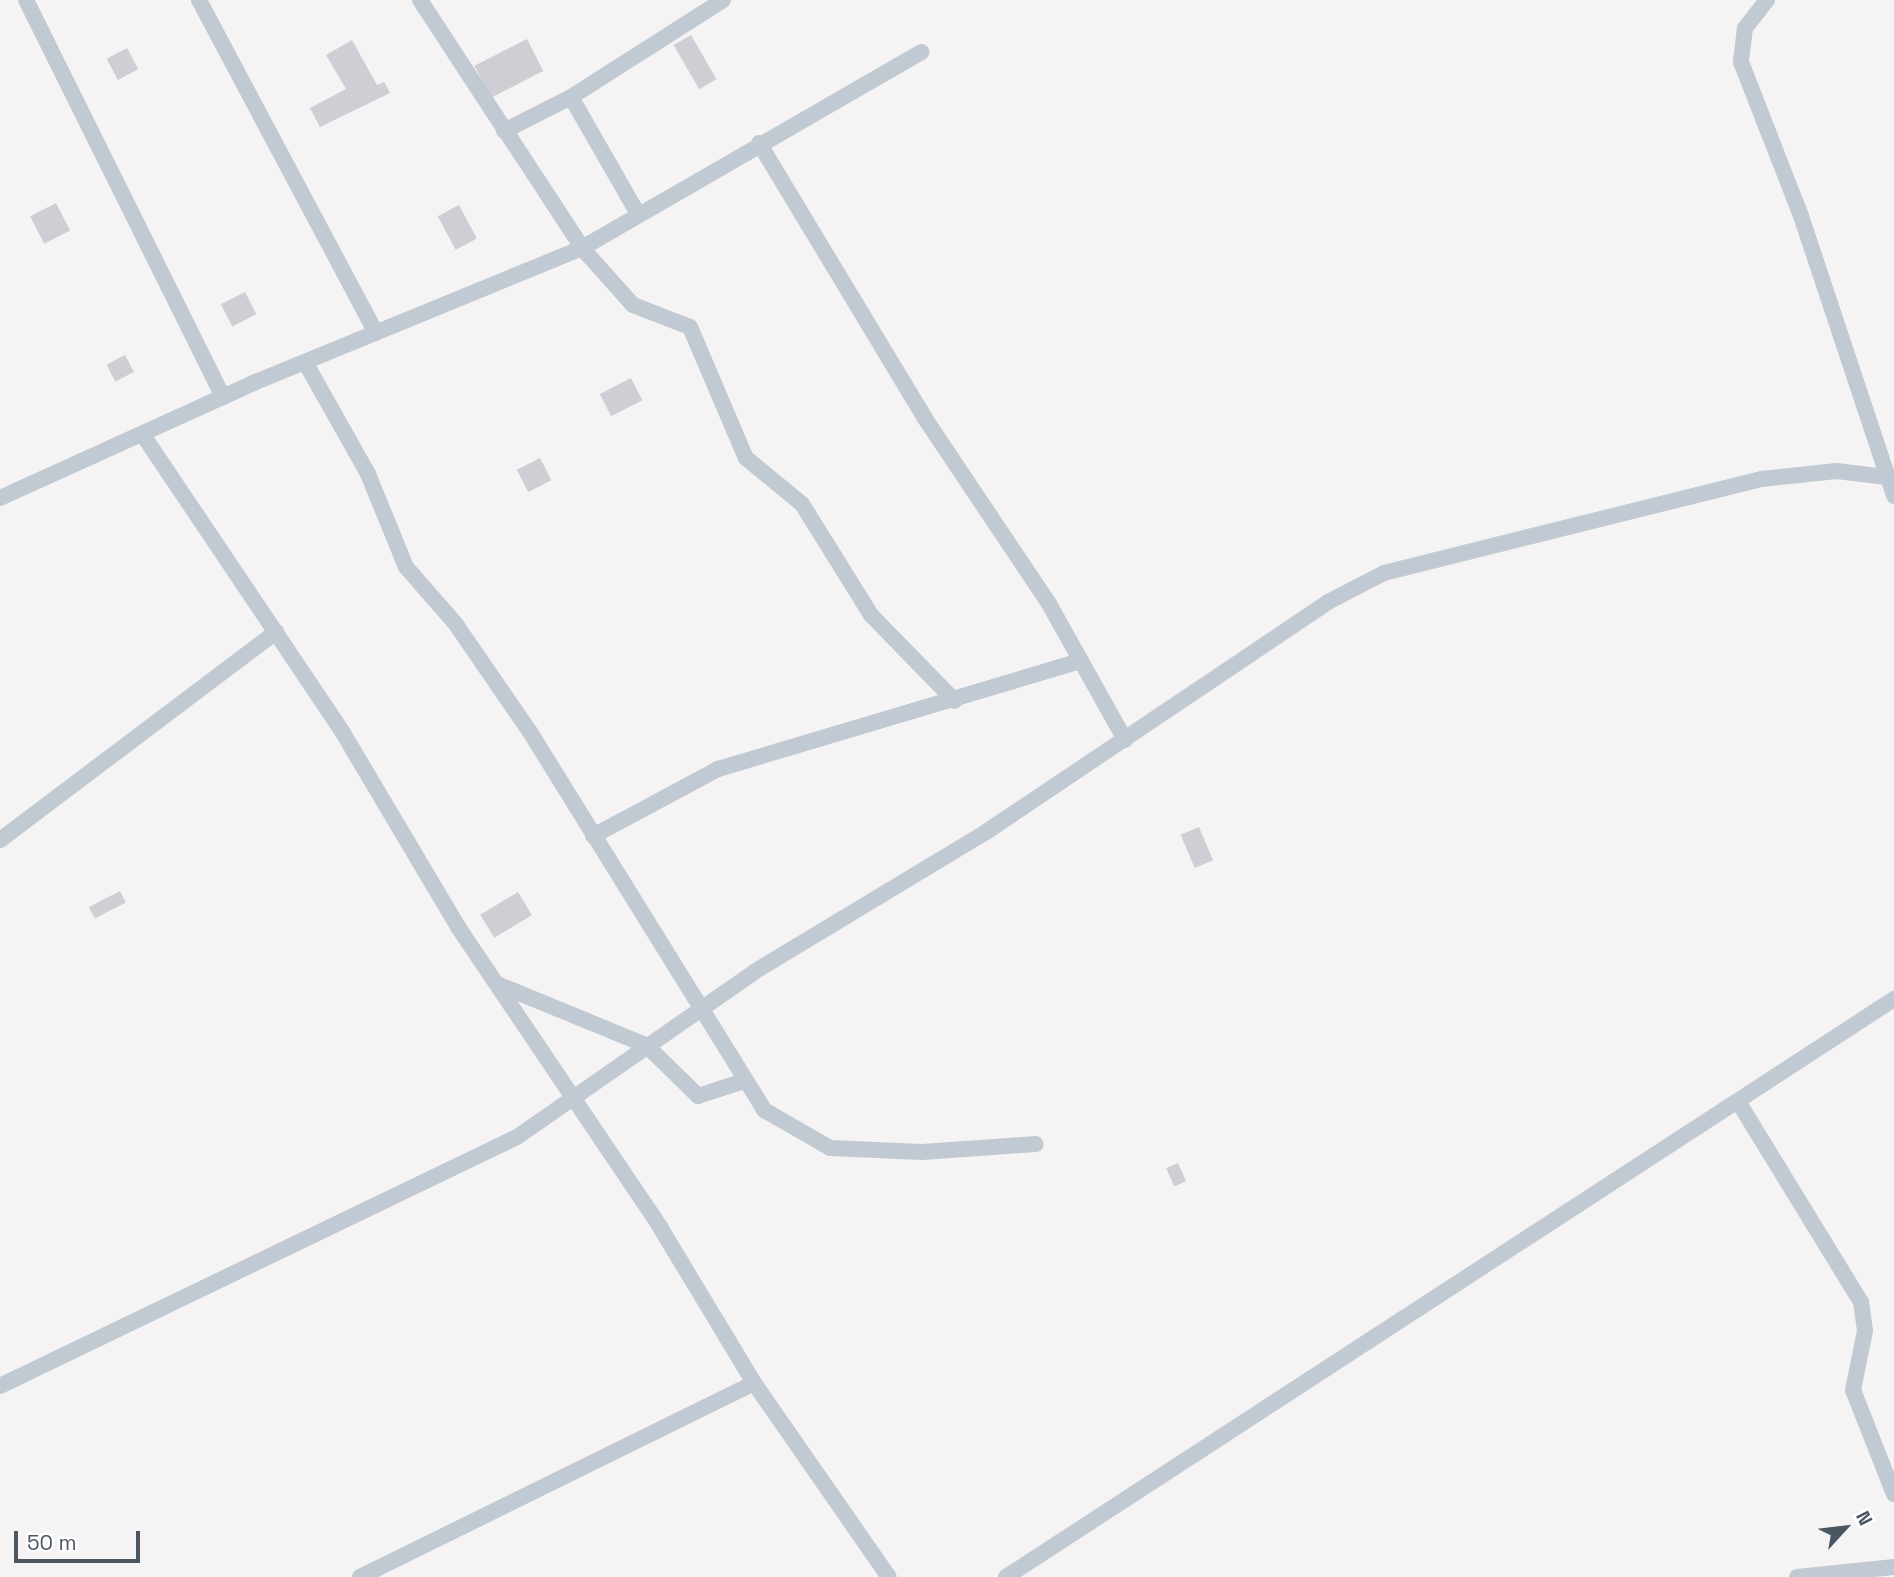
<!DOCTYPE html>
<html>
<head>
<meta charset="utf-8">
<style>
	body { margin:0 }
	#map { position:relative; width:1894px; height:1577px; overflow:hidden; background:#f5f3f3; font-family:"Space Grotesk",sans-serif }
	div>[style] { position:absolute }
	.building>* { inset:0; background:#cdcfd5; transform-origin:0 0 }
	.street>* { height:16px; margin:-8px; padding:0 8px; transform-origin:8px; border-radius:8px; background:#c1cad2 }
	span { translate:-50% -50%; white-space:nowrap; text-align:center; line-height:1.15; -webkit-text-stroke:7px #fff; paint-order:stroke }
	.north { position:absolute; left:1810px; top:1493px; width:70px; height:70px; -webkit-text-stroke:5px #fff; paint-order:stroke; rotate:63deg; font-size:19px; font-weight:700; line-height:28px; text-align:center; color:#4a5661 }
	.north::after { content:''; display:block; margin:auto; width:24px; height:32px; background:#4a5661; clip-path:polygon(50% 0,100% 100%,50% 72%,0 100%) }
	.scale { position:absolute; left:14px; top:1531px; width:126px; height:32px; box-sizing:border-box; border:4px solid #4a5661; border-top:0; padding-left:9px; font-size:21px; line-height:24px; white-space:nowrap; color:#4a5661; -webkit-text-stroke:5px #fff; paint-order:stroke }
</style>
</head>
<body>
<div id="map">
	<div class="building">
		<div style="left:691px;top:35px;width:51px;height:20px;rotate:60deg"></div>
		<div style="left:527px;top:39px;width:36px;height:59px;rotate:63deg"></div>
		<div style="clip-path:polygon(352px 40px,377px 85px,384px 82px,390px 93px,320px 127px,310px 108px,346px 89px,326px 55px)"></div>
		<div style="left:127px;top:48px;width:24px;height:23px;rotate:62deg"></div>
		<div style="left:56px;top:203px;width:31px;height:29px;rotate:63deg"></div>
		<div style="left:459px;top:205px;width:38px;height:24px;rotate:62deg"></div>
		<div style="left:245px;top:292px;width:25px;height:27px;rotate:63deg"></div>
		<div style="left:125px;top:355px;width:19px;height:21px;rotate:62deg"></div>
		<div style="left:631px;top:378px;width:25px;height:35px;rotate:63deg"></div>
		<div style="left:540px;top:458px;width:25px;height:26px;rotate:63deg"></div>
		<div style="left:1199px;top:827px;width:36px;height:20px;rotate:67deg"></div>
		<div style="left:120px;top:891px;width:13px;height:35px;rotate:63deg"></div>
		<div style="left:518px;top:892px;width:27px;height:44px;rotate:59deg"></div>
		<div style="left:1178px;top:1163px;width:20px;height:13px;rotate:66deg"></div>
	</div>
	<div class="street">
		<div style="left:26px;top:0;width:443px;rotate:63.6deg"></div>
		<div style="left:199px;top:0;width:377px;rotate:62deg"></div>
		<div style="left:420px;top:0;width:296px;rotate:56.8deg"></div>
		<div style="left:582px;top:248px;width:76px;rotate:48.2deg"></div>
		<div style="left:633px;top:305px;width:61px;rotate:21.1deg"></div>
		<div style="left:690px;top:327px;width:142px;rotate:66.9deg"></div>
		<div style="left:746px;top:458px;width:72px;rotate:39.4deg"></div>
		<div style="left:802px;top:504px;width:131px;rotate:58.1deg"></div>
		<div style="left:871px;top:615px;width:120px;rotate:45.7deg"></div>
		<div style="left:1767px;top:0;width:36px;rotate:128deg"></div>
		<div style="left:1745px;top:28px;width:34px;rotate:97deg"></div>
		<div style="left:1741px;top:62px;width:165px;rotate:68.7deg"></div>
		<div style="left:1801px;top:216px;width:295px;rotate:71.6deg"></div>
		<div style="left:571px;top:97px;width:135px;rotate:60.2deg"></div>
		<div style="left:504px;top:131px;width:75px;rotate:-26.9deg"></div>
		<div style="left:571px;top:97px;width:180px;rotate:-32.5deg"></div>
		<div style="left:759px;top:143px;width:320px;rotate:58.9deg"></div>
		<div style="left:924px;top:417px;width:223px;rotate:56.2deg"></div>
		<div style="left:1048px;top:602px;width:158px;rotate:60.8deg"></div>
		<div style="left:305px;top:362px;width:129px;rotate:60.6deg"></div>
		<div style="left:368px;top:474px;width:100px;rotate:67.8deg"></div>
		<div style="left:406px;top:567px;width:74px;rotate:48.8deg"></div>
		<div style="left:455px;top:623px;width:132px;rotate:55.5deg"></div>
		<div style="left:530px;top:732px;width:445px;rotate:58.2deg"></div>
		<div style="left:764px;top:1110px;width:76px;rotate:29.9deg"></div>
		<div style="left:830px;top:1148px;width:92px;rotate:2.5deg"></div>
		<div style="left:922px;top:1152px;width:114px;rotate:-4deg"></div>
		<div style="left:143px;top:435px;width:359px;rotate:56.1deg"></div>
		<div style="left:343px;top:733px;width:226px;rotate:59.3deg"></div>
		<div style="left:458px;top:927px;width:362px;rotate:56deg"></div>
		<div style="left:660px;top:1227px;width:182px;rotate:58.9deg"></div>
		<div style="left:754px;top:1383px;width:236px;rotate:55.2deg"></div>
		<div style="left:0;top:498px;width:278px;rotate:-24.4deg"></div>
		<div style="left:253px;top:383px;width:356px;rotate:-22.3deg"></div>
		<div style="left:582px;top:248px;width:392px;rotate:-30deg"></div>
		<div style="left:593px;top:836px;width:142px;rotate:-28.2deg"></div>
		<div style="left:718px;top:769px;width:379px;rotate:-16.6deg"></div>
		<div style="left:0;top:840px;width:346px;rotate:-37deg"></div>
		<div style="left:497px;top:984px;width:161px;rotate:22.3deg"></div>
		<div style="left:646px;top:1045px;width:73px;rotate:44.4deg"></div>
		<div style="left:698px;top:1096px;width:48px;rotate:-18.1deg"></div>
		<div style="left:1739px;top:1103px;width:233px;rotate:58.5deg"></div>
		<div style="left:1861px;top:1302px;width:29px;rotate:82deg"></div>
		<div style="left:1865px;top:1331px;width:60px;rotate:101.5deg"></div>
		<div style="left:1853px;top:1390px;width:112px;rotate:68.5deg"></div>
		<div style="left:0;top:1386px;width:574px;rotate:-25.72deg"></div>
		<div style="left:517px;top:1137px;width:289px;rotate:-34.8deg"></div>
		<div style="left:754px;top:972px;width:271px;rotate:-31.1deg"></div>
		<div style="left:986px;top:832px;width:412px;rotate:-33.9deg"></div>
		<div style="left:1328px;top:602px;width:63px;rotate:-27.4deg"></div>
		<div style="left:1384px;top:573px;width:390px;rotate:-14deg"></div>
		<div style="left:1762px;top:479px;width:75px;rotate:-6.1deg"></div>
		<div style="left:1837px;top:471px;width:48px;rotate:7.1deg"></div>
		<div style="left:360px;top:1577px;width:439px;rotate:-26.2deg"></div>
		<div style="left:1006px;top:1577px;width:1060px;rotate:-33.06deg"></div>
		<div style="left:1797px;top:1577px;width:98px;rotate:-5.9deg"></div>
	</div>
	<div class="north">N</div>
	<div class="scale">50 m</div>
</div>
</body>
</html>
